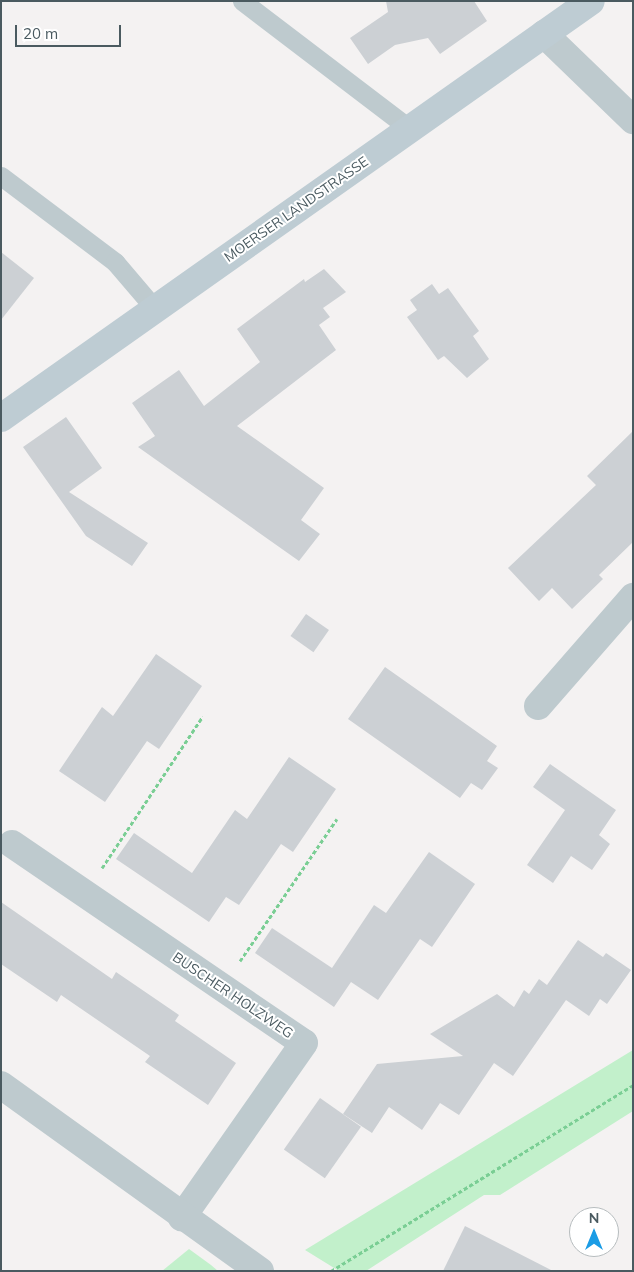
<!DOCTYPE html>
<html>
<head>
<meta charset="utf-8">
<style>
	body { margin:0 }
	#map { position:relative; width:634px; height:1272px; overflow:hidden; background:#f4f2f2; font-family:Mulish,sans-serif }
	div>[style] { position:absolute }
	.green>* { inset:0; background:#c2f0cb }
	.building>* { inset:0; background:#ccd0d4; transform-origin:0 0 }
	.path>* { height:3px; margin-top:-1.5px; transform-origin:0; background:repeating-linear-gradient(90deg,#7ace94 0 4px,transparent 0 6.5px) }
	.service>* { height:19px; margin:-9.5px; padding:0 9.5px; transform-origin:9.5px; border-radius:9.5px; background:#becace }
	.minor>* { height:28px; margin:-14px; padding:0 14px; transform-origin:14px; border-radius:14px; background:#becace }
	.secondary>* { height:28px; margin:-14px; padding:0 14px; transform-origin:14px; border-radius:14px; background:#beccd3 }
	span { translate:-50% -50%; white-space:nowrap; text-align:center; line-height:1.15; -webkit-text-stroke:4px #fff; paint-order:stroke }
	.street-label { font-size:14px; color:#4a5a60 }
	.frame { position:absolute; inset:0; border:2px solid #4a5a60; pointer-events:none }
	.north { position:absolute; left:569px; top:1207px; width:50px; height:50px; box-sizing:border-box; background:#fff; border:1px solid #b7bdbf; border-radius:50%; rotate:0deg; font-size:14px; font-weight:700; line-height:20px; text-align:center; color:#4a5a60 }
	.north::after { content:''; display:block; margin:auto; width:18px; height:22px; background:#1b9ce5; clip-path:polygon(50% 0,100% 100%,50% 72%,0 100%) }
	.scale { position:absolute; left:15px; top:25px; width:106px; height:22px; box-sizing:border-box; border:2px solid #4a5a60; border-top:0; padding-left:6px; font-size:15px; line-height:18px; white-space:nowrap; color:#4a5a60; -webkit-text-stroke:4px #fff; paint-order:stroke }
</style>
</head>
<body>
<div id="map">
	<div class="green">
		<div style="clip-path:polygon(633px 1050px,633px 1111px,500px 1195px,484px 1195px,366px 1271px,339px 1271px,305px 1250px)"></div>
		<div style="clip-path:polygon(189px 1249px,211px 1265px,218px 1271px,162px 1271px)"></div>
	</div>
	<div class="building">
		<div style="clip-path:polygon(386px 1px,474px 1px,487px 21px,440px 54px,428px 38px,395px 45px,368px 64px,350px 38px,388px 12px)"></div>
		<div style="clip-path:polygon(1px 252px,34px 278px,1px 320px)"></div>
		<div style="clip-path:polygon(324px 269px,346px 292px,323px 308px,330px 317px,319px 325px,336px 350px,237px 426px,324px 488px,301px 520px,320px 534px,299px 561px,138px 447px,155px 436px,132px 403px,179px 370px,204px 406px,260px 362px,237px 329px,304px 279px,305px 282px)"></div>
		<div style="clip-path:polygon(432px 284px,439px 294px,448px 288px,479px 331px,473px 336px,489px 359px,467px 378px,444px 356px,438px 360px,407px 317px,417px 310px,410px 300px)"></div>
		<div style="clip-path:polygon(66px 417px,102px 468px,69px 492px,148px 543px,132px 566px,86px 536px,23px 447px)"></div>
		<div style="clip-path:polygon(633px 431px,633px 542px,599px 575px,603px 579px,572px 609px,552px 588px,539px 601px,508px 568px,596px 485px,587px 476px)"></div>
		<div style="left:306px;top:614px;width:28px;height:27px;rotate:35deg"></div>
		<div style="clip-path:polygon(156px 654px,202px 686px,159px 749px,147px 741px,105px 802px,59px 771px,102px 707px,113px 716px)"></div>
		<div style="clip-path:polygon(385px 667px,497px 746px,487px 761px,498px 768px,482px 790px,471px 783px,460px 798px,348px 719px)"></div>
		<div style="clip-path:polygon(289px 757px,336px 789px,293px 852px,281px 844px,239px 905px,226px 897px,209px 922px,116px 859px,134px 833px,192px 873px,235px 810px,247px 819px)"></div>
		<div style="clip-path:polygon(550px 764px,616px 810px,599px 835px,610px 844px,592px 870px,571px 856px,553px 883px,527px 865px,565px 810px,533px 787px)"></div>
		<div style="clip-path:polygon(429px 852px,475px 884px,432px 947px,420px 939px,378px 1000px,351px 982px,334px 1007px,255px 953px,272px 928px,332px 968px,374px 905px,386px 913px)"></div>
		<div style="clip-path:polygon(1px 902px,112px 979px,116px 972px,179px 1015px,175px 1021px,236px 1063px,208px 1105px,145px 1062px,150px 1056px,61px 995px,57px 1002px,1px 964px)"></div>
		<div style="clip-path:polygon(578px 940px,603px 957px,606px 953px,631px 970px,607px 1004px,600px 999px,589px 1016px,566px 1000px,513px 1076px,494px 1063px,459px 1115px,440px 1103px,422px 1130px,389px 1107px,372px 1133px,343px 1114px,377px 1064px,463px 1056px,430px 1034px,497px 994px,514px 1007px,524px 990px,529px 994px,539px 979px,547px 985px)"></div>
		<div style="left:320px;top:1098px;width:50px;height:63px;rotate:35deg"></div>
		<div style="clip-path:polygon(465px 1226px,553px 1271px,443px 1271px)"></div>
	</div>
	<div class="path">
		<div style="left:102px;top:868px;width:182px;rotate:-56.4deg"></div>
		<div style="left:240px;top:961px;width:172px;rotate:-55.7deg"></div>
		<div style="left:331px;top:1271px;width:355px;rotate:-31.6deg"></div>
	</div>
	<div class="service">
		<div style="left:242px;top:1px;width:211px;rotate:37.3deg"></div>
		<div style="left:1px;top:176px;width:143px;rotate:37deg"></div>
		<div style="left:115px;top:262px;width:62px;rotate:49.6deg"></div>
	</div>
	<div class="minor">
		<div style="left:544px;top:34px;width:124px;rotate:44deg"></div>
		<div style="left:538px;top:706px;width:145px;rotate:-48.9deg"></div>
		<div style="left:12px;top:844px;width:353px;rotate:34.3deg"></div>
		<div style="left:304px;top:1043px;width:213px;rotate:125deg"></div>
		<div style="left:1px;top:1085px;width:319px;rotate:35.7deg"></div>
	</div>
	<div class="secondary">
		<div style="left:1px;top:418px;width:722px;rotate:-35.25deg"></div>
	</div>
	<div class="street-label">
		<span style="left:296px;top:209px;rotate:-35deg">MOERSER LANDSTRASSE</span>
		<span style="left:233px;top:995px;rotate:34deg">BUSCHER HOLZWEG</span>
	</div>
	<div class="frame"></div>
	<div class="north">N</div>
	<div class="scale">20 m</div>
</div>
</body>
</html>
